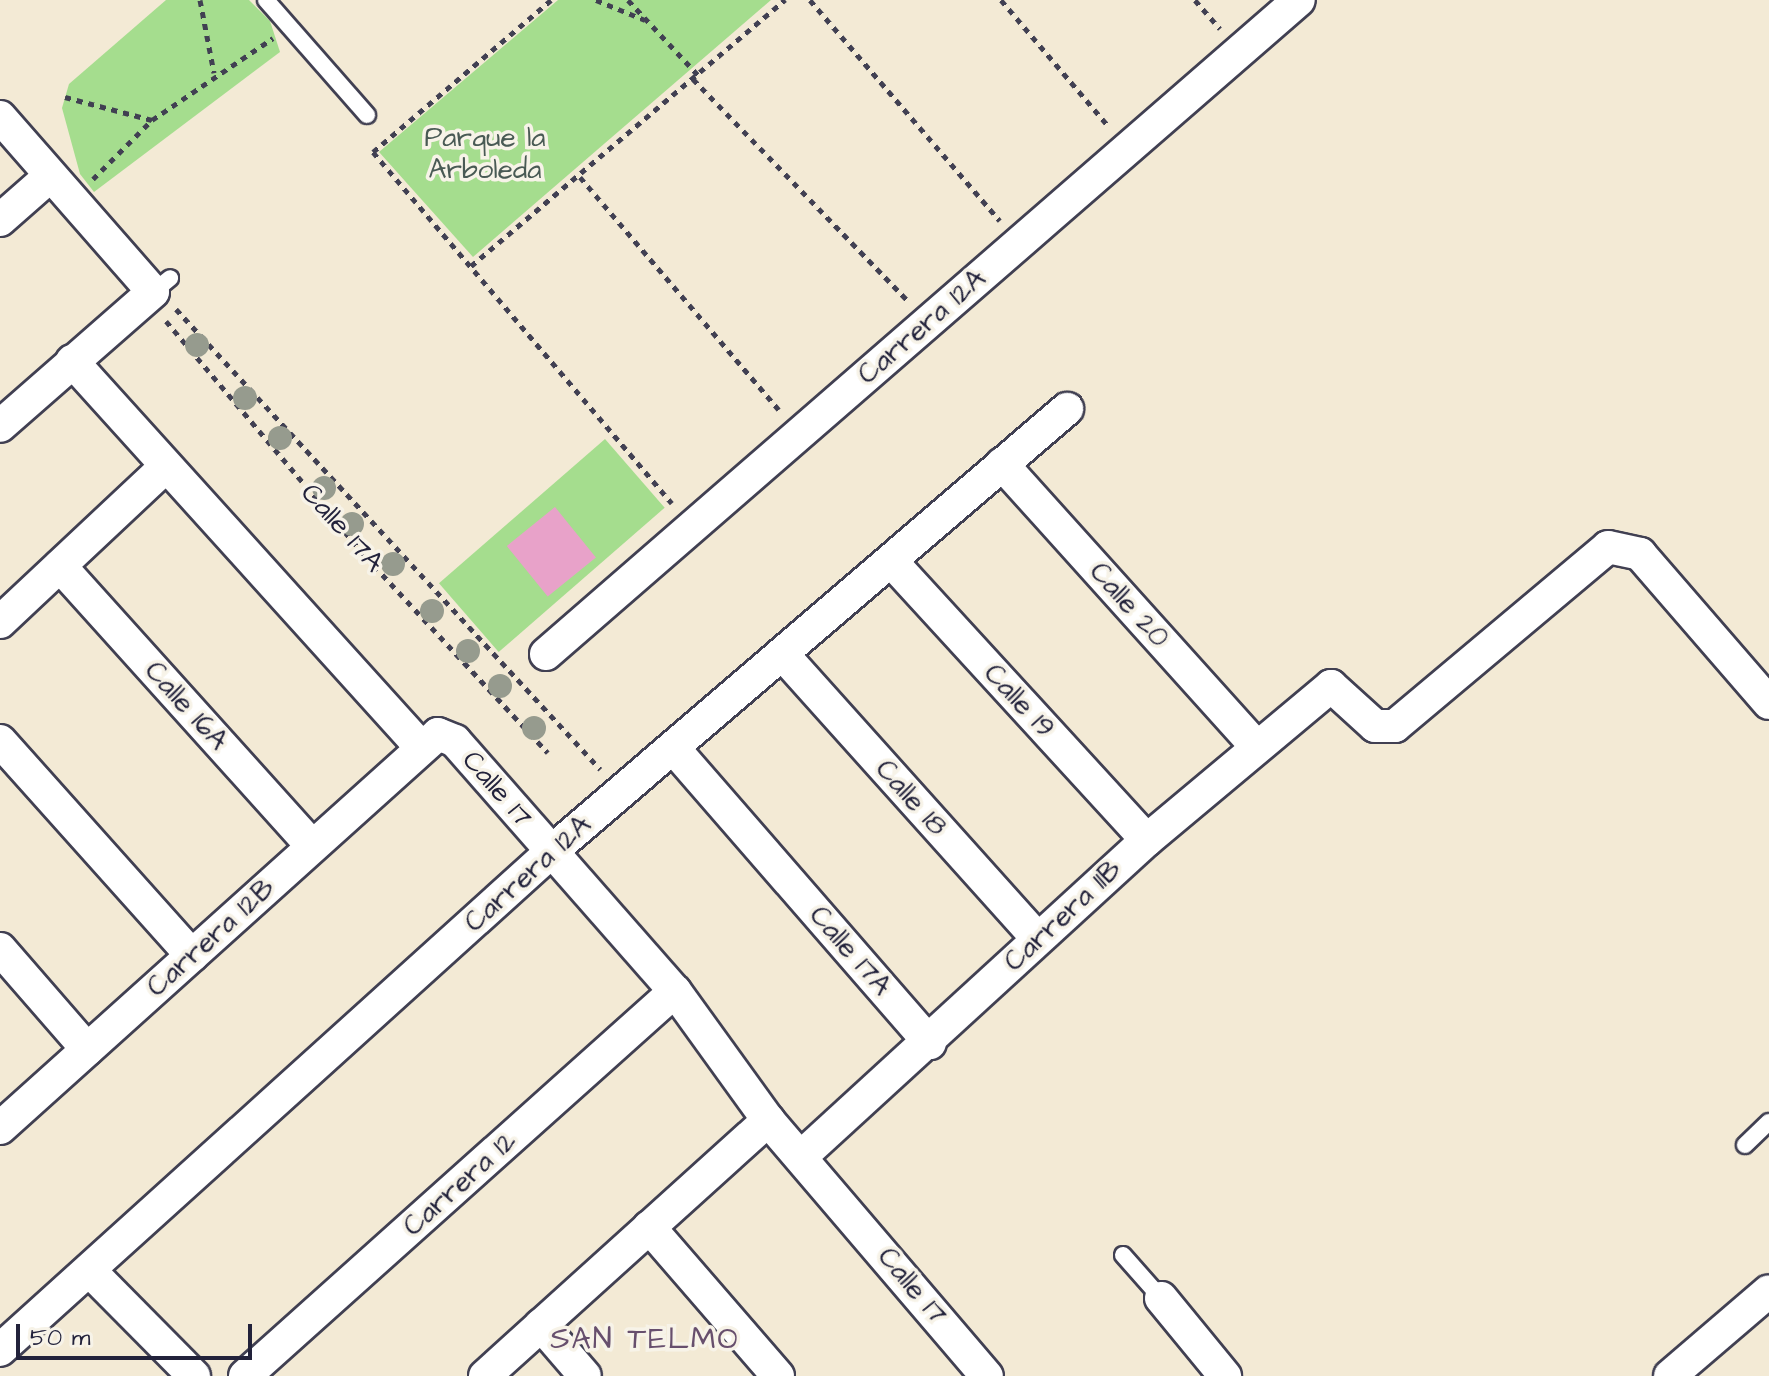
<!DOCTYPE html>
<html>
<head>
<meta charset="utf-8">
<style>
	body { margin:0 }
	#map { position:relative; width:1769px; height:1376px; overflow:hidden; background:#f3ead5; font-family:"Architects Daughter",sans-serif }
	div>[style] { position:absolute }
	.green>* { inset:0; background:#a5dd8e; transform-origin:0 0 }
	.building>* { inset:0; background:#e8a2c9; transform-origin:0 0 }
	.path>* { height:5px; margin-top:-2.5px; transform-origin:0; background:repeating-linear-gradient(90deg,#414052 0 6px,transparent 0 12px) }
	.roads { filter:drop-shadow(2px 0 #414052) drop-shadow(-2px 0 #414052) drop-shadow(0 2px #414052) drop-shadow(0 -2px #414052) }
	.lane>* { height:16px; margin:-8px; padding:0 8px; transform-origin:8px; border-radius:8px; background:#fff }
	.street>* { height:32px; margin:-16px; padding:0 16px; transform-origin:16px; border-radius:16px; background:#fff }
	.trees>* { width:24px; height:24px; margin:-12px; border-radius:50%; background:#969b8e }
	span { translate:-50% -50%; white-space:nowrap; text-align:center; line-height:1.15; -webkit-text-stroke:7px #f7f3e8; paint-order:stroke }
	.park-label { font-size:28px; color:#495a54 }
	.street-label { font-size:28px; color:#22223b }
	.neighbourhood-label { font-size:30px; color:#674f6d; letter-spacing:2px }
	.scale { position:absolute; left:16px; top:1324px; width:236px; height:36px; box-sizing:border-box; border:4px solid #22223b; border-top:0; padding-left:10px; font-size:24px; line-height:28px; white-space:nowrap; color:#22223b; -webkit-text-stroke:6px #f7f3e8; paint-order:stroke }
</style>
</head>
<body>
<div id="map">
	<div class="green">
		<div style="clip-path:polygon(166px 0,249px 0,270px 21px,280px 52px,94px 192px,80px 174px,62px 108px,69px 84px)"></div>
		<div style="clip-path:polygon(558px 0,771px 0,473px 257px,379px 152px)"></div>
		<div style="left:605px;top:439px;width:91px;height:220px;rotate:49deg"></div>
	</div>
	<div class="building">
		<div style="left:555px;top:507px;width:65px;height:62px;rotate:51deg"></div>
	</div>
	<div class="path">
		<div style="left:200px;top:0;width:74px;rotate:79.1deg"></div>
		<div style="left:551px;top:0;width:234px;rotate:139.5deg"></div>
		<div style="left:373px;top:152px;width:461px;rotate:49.6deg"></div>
		<div style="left:596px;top:0;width:53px;rotate:22.2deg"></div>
		<div style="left:628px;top:0;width:103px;rotate:47deg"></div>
		<div style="left:810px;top:0;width:291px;rotate:49.3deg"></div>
		<div style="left:1001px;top:0;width:167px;rotate:49.6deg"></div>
		<div style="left:1195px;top:0;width:38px;rotate:49deg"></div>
		<div style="left:693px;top:79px;width:308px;rotate:45.9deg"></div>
		<div style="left:65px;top:97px;width:90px;rotate:14.8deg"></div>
		<div style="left:580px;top:177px;width:306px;rotate:49.5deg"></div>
		<div style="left:93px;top:179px;width:83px;rotate:-45deg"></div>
		<div style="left:152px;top:120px;width:146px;rotate:-34.1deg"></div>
		<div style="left:471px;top:266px;width:412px;rotate:-40.3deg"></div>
		<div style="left:176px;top:309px;width:626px;rotate:47.33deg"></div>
		<div style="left:166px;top:321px;width:309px;rotate:49.7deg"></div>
		<div style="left:366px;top:557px;width:267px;rotate:47.1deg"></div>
	</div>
	<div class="roads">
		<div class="lane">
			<div style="left:266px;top:0;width:153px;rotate:48.7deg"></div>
			<div style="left:153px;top:292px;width:22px;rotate:-39deg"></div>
			<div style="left:1745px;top:1145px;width:33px;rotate:-44deg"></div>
			<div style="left:1123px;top:1255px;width:57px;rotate:48.5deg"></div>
		</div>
		<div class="street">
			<div style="left:0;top:117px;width:232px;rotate:48.8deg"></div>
			<div style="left:153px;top:292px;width:203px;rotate:138.8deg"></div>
			<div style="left:0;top:220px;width:67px;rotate:-41.3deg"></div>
			<div style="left:72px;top:361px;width:518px;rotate:47.9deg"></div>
			<div style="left:1002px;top:464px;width:378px;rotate:48deg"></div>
			<div style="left:892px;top:562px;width:377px;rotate:47.5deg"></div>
			<div style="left:60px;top:566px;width:377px;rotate:48deg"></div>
			<div style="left:0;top:622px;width:226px;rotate:-43.2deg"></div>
			<div style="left:546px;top:654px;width:997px;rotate:-40.98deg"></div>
			<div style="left:785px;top:657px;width:377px;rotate:48.1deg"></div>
			<div style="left:0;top:741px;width:288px;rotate:48.2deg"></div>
			<div style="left:676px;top:751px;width:387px;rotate:49deg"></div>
			<div style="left:0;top:949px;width:133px;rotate:49deg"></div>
			<div style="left:0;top:1128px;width:589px;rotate:-41.97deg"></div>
			<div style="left:438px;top:734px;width:18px;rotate:22deg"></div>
			<div style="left:455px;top:741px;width:333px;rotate:48.7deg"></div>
			<div style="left:675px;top:991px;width:159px;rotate:54.2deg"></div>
			<div style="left:768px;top:1120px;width:337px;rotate:49.5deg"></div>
			<div style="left:803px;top:1155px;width:466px;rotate:-42.5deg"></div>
			<div style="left:1147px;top:840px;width:240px;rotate:-39.9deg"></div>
			<div style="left:1331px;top:686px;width:59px;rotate:42.3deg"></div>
			<div style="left:1375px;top:726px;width:20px"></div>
			<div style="left:1395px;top:726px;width:278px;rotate:-40deg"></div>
			<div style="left:1608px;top:547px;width:33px;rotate:12deg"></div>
			<div style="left:1640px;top:554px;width:197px;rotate:49.1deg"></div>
			<div style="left:649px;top:1227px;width:197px;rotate:49.1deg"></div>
			<div style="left:90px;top:1271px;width:148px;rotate:45.3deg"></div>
			<div style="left:1161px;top:1298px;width:101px;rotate:50.6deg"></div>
			<div style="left:541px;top:1325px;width:67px;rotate:49.2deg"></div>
			<div style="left:0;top:1350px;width:744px;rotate:-42.11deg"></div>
			<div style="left:552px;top:851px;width:679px;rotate:-40.64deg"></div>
			<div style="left:245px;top:1376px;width:577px;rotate:-41.84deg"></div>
			<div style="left:485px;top:1376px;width:382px;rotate:-42.1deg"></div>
			<div style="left:1670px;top:1376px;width:130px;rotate:-40.6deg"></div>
		</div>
	</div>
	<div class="trees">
		<div style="left:197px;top:345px"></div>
		<div style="left:245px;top:398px"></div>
		<div style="left:280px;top:438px"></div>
		<div style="left:324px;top:488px"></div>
		<div style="left:352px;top:524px"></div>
		<div style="left:393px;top:564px"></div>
		<div style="left:432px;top:611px"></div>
		<div style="left:468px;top:651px"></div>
		<div style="left:500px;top:686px"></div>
		<div style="left:534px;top:728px"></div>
	</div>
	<div class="park-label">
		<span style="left:485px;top:154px">Parque la<br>Arboleda</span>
	</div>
	<div class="street-label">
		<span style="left:922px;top:327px;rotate:-41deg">Carrera 12A</span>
		<span style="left:342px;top:528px;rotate:48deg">Calle 17A</span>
		<span style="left:1129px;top:605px;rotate:48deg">Calle 20</span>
		<span style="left:1019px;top:701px;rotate:47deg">Calle 19</span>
		<span style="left:186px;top:706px;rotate:48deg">Calle 16A</span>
		<span style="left:497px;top:789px;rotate:49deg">Calle 17</span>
		<span style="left:911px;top:798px;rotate:48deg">Calle 18</span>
		<span style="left:528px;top:874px;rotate:-42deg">Carrera 12A</span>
		<span style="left:1063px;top:916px;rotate:-43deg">Carrera 11B</span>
		<span style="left:211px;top:938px;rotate:-42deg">Carrera 12B</span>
		<span style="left:850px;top:951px;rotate:49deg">Calle 17A</span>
		<span style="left:460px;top:1184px;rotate:-42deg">Carrera 12</span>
		<span style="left:912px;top:1286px;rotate:50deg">Calle 17</span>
	</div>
	<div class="neighbourhood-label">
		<span style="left:645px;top:1339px">SAN TELMO</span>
	</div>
	<div class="scale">50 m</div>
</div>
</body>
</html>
